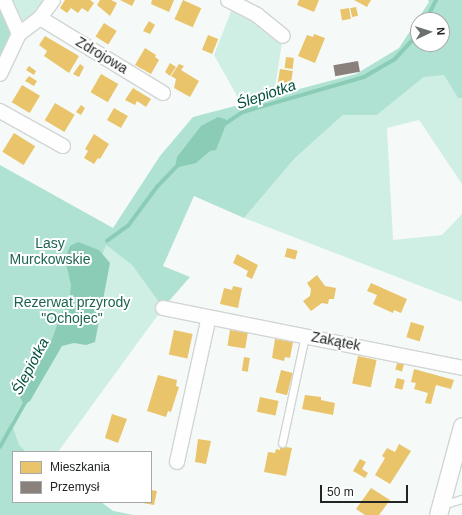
<!DOCTYPE html>
<html>
<head>
<meta charset="utf-8">
<style>
	body { margin:0 }
	#map { position:relative; width:462px; height:515px; overflow:hidden; background:#f5faf8; font-family:Helvetica,sans-serif }
	div>[style] { position:absolute }
	.green>* { inset:0; background:#d0efe4 }
	.forest>* { inset:0; background:#afe2d2 }
	.water>* { inset:0; background:#8bccb7 }
	.homes>* { inset:0; background:#e9c46a; transform-origin:0 0 }
	.industry>* { inset:0; background:#8a817c; transform-origin:0 0 }
	.stream>* { height:3.5px; margin:-1.75px; padding:0 1.75px; transform-origin:1.75px; border-radius:1.75px; background:#8bccb7 }
	.roads { filter:drop-shadow(1px 0 #d1d5d4) drop-shadow(-1px 0 #d1d5d4) drop-shadow(0 1px #d1d5d4) drop-shadow(0 -1px #d1d5d4) }
	.service>* { height:7px; margin:-3.5px; padding:0 3.5px; transform-origin:3.5px; border-radius:3.5px; background:#fefefe }
	.minor>* { height:14px; margin:-7px; padding:0 7px; transform-origin:7px; border-radius:7px; background:#fefefe }
	.tertiary>* { height:17px; margin:-8.5px; padding:0 8.5px; transform-origin:8.5px; border-radius:8.5px; background:#fefefe }
	span { translate:-50% -50%; white-space:nowrap; text-align:center; line-height:1.15; -webkit-text-stroke:4px #fff; paint-order:stroke }
	.street-label { font-size:14px; color:#212523 }
	.park-label { font-size:14px; color:#1d6450 }
	.water-label { font-size:15px; color:#00503d; font-style:italic }
	.legend { position:absolute; left:12px; top:451px; width:140px; height:52px; box-sizing:border-box; background:#fff; border:1px solid #a6a8a7; margin:0; padding:5px 7px; list-style:none; font-size:12px; color:#212523 }
	.legend li { display:flex; align-items:center; gap:8px; height:20px }
	.legend b { width:20px; border:1px solid #a6a8a7 }
	.north { position:absolute; left:410px; top:12px; width:40px; height:40px; box-sizing:border-box; background:#fff; border:1px solid #a6a8a7; border-radius:50%; rotate:86deg; font-size:11px; font-weight:700; line-height:16px; text-align:center; color:#212523 }
	.north::after { content:''; display:block; margin:auto; width:14px; height:18px; background:#6b706e; clip-path:polygon(50% 0,100% 100%,50% 72%,0 100%) }
	.scale { position:absolute; left:320px; top:485px; width:88px; height:18px; box-sizing:border-box; border:2px solid #212523; border-top:0; padding-left:5px; font-size:12px; line-height:14px; white-space:nowrap; color:#212523; -webkit-text-stroke:3px #fff; paint-order:stroke }
</style>
</head>
<body>
<div id="map">
	<div class="green">
		<div style="clip-path:polygon(8px 0,45px 0,36px 13px,20px 25px)"></div>
		<div style="clip-path:polygon(232px 9px,283px 36px,274px 94px,242px 105px,214px 55px)"></div>
		<div style="clip-path:polygon(444px 74px,458px 98px,462px 98px,462px 184px,419px 120px,387px 128px,393px 240px,442px 235px,462px 214px,462px 302px,244px 218px,295px 158px,343px 115px,377px 115px,424px 77px)"></div>
		<div style="clip-path:polygon(0 189px,106px 245px,132px 265px,163px 308px,58px 452px,13px 452px,13px 502px,101px 502px,113px 511px,133px 515px,0 515px)"></div>
	</div>
	<div class="forest">
		<div style="clip-path:polygon(0 0,19px 34px,0 74px)"></div>
		<div style="clip-path:polygon(evenodd,428px 0,462px 0,462px 98px,458px 98px,444px 75px,424px 77px,377px 115px,343px 115px,295px 158px,244px 218px,194px 196px,163px 266px,190px 277px,163px 308px,132px 265px,106px 245px,91px 284px,11px 422px,19px 445px,26px 452px,13px 452px,13px 502px,101px 502px,113px 511px,133px 515px,0 515px,0 165px,113px 228px,160px 156px,193px 117px,356px 74px,399px 48px,429px 2px,428px 0,418px 20px,442px 20px,442px 44px,418px 44px,418px 20px)"></div>
	</div>
	<div class="water">
		<div style="clip-path:polygon(218px 117px,225px 119px,227px 122px,216px 150px,210px 151px,196px 163px,175px 168px,177px 157px,201px 126px)"></div>
		<div style="clip-path:polygon(78px 242px,99px 250px,110px 263px,95px 342px,86px 345px,74px 343px,62px 346px,30px 401px,24px 405px,20px 397px,53px 337px,61px 313px,69px 305px,71px 285px,65px 259px,70px 246px)"></div>
	</div>
	<div class="homes">
		<div style="clip-path:polygon(65px 0,90px 0,94px 3px,88px 12px,82px 8px,78px 13px,71px 8px,67px 13px,60px 8px)"></div>
		<div style="clip-path:polygon(100px 0,111px 0,117px 3px,110px 16px,97px 5px)"></div>
		<div style="clip-path:polygon(120px 0,135px 0,132px 6px)"></div>
		<div style="clip-path:polygon(152px 0,174px 0,169px 12px,151px 4px)"></div>
		<div style="left:183px;top:0;width:20px;height:21px;rotate:24deg"></div>
		<div style="clip-path:polygon(299px 0,319px 0,314px 12px,297px 5px)"></div>
		<div style="clip-path:polygon(354px 0,371px 0,367px 7px)"></div>
		<div style="left:356px;top:7px;width:9px;height:6px;rotate:77deg"></div>
		<div style="left:349px;top:8px;width:11px;height:9px;rotate:80deg"></div>
		<div style="clip-path:polygon(149px 21px,155px 25px,150px 34px,143px 31px)"></div>
		<div style="left:104px;top:23px;width:15px;height:16px;rotate:32deg"></div>
		<div style="clip-path:polygon(314px 34px,325px 38px,315px 63px,298px 56px,307px 35px,313px 37px)"></div>
		<div style="left:208px;top:35px;width:11px;height:16px;rotate:22deg"></div>
		<div style="clip-path:polygon(45px 36px,79px 56px,69px 73px,44px 56px,47px 51px,39px 45px)"></div>
		<div style="clip-path:polygon(145px 48px,156px 55px,155px 57px,159px 60px,151px 74px,135px 65px)"></div>
		<div style="left:286px;top:57px;width:8px;height:11px;rotate:7deg"></div>
		<div style="clip-path:polygon(170px 63px,176px 67px,170px 76px,165px 72px)"></div>
		<div style="clip-path:polygon(80px 64px,84px 67px,79px 77px,73px 74px)"></div>
		<div style="clip-path:polygon(179px 64px,184px 66px,181px 70px,199px 81px,190px 97px,174px 88px,176px 79px,171px 76px)"></div>
		<div style="clip-path:polygon(29px 66px,36px 71px,34px 75px,26px 70px)"></div>
		<div style="left:280px;top:69px;width:13px;height:15px;rotate:9deg"></div>
		<div style="left:101px;top:74px;width:20px;height:21px;rotate:30deg"></div>
		<div style="clip-path:polygon(29px 76px,37px 81px,34px 86px,25px 81px)"></div>
		<div style="left:22px;top:85px;width:21px;height:20px;rotate:31deg"></div>
		<div style="clip-path:polygon(133px 88px,151px 99px,146px 107px,137px 101px,135px 105px,125px 100px)"></div>
		<div style="left:55px;top:103px;width:23px;height:20px;rotate:31deg"></div>
		<div style="clip-path:polygon(81px 105px,85px 108px,81px 115px,76px 112px)"></div>
		<div style="left:114px;top:108px;width:16px;height:14px;rotate:30deg"></div>
		<div style="left:14px;top:133px;width:25px;height:22px;rotate:32deg"></div>
		<div style="clip-path:polygon(94px 134px,109px 144px,100px 159px,98px 158px,94px 164px,84px 158px,88px 151px,85px 149px)"></div>
		<div style="left:287px;top:248px;width:11px;height:9px;rotate:15deg"></div>
		<div style="clip-path:polygon(237px 254px,258px 265px,252px 279px,246px 276px,248px 271px,233px 263px)"></div>
		<div style="clip-path:polygon(317px 275px,325px 286px,336px 288px,334px 299px,329px 299px,328px 304px,322px 303px,311px 311px,303px 301px,310px 296px,311px 289px,307px 283px)"></div>
		<div style="clip-path:polygon(371px 283px,407px 299px,401px 313px,394px 310px,393px 313px,373px 304px,377px 295px,367px 291px)"></div>
		<div style="clip-path:polygon(233px 286px,242px 288px,238px 308px,220px 304px,224px 288px,232px 290px)"></div>
		<div style="left:411px;top:322px;width:14px;height:16px;rotate:17deg"></div>
		<div style="left:174px;top:330px;width:19px;height:25px;rotate:12deg"></div>
		<div style="left:230px;top:330px;width:18px;height:16px;rotate:9deg"></div>
		<div style="clip-path:polygon(275px 339px,293px 342px,290px 358px,285px 357px,284px 361px,272px 358px)"></div>
		<div style="left:358px;top:356px;width:19px;height:28px;rotate:12deg"></div>
		<div style="left:244px;top:357px;width:6px;height:14px;rotate:9deg"></div>
		<div style="left:398px;top:360px;width:7px;height:10px;rotate:16deg"></div>
		<div style="clip-path:polygon(414px 369px,454px 380px,451px 389px,436px 385px,431px 404px,425px 403px,428px 393px,414px 389px,416px 383px,411px 382px)"></div>
		<div style="left:281px;top:370px;width:12px;height:23px;rotate:14deg"></div>
		<div style="clip-path:polygon(158px 375px,177px 380px,176px 386px,179px 387px,171px 412px,168px 411px,166px 417px,147px 411px)"></div>
		<div style="left:397px;top:378px;width:8px;height:10px;rotate:14deg"></div>
		<div style="clip-path:polygon(305px 395px,321px 397px,321px 400px,335px 403px,333px 415px,302px 409px)"></div>
		<div style="left:260px;top:397px;width:19px;height:15px;rotate:12deg"></div>
		<div style="clip-path:polygon(112px 414px,127px 419px,118px 443px,105px 438px)"></div>
		<div style="clip-path:polygon(198px 439px,211px 441px,206px 464px,195px 462px)"></div>
		<div style="clip-path:polygon(399px 444px,411px 451px,390px 484px,375px 475px,385px 458px,382px 456px,387px 448px,395px 452px)"></div>
		<div style="clip-path:polygon(280px 446px,292px 448px,286px 476px,264px 472px,268px 452px,275px 453px,276px 449px,280px 450px)"></div>
		<div style="clip-path:polygon(360px 459px,366px 462px,362px 469px,368px 473px,365px 478px,353px 471px)"></div>
		<div style="clip-path:polygon(371px 488px,390px 500px,379px 515px,365px 515px,356px 509px)"></div>
		<div style="clip-path:polygon(151px 490px,157px 491px,154px 505px,143px 503px,151px 502px)"></div>
	</div>
	<div class="industry">
		<div style="left:358px;top:61px;width:11px;height:25px;rotate:80deg"></div>
	</div>
	<div class="stream">
		<div style="left:426px;top:20px;width:22px;rotate:-63deg"></div>
		<div style="left:225px;top:124px;width:22px;rotate:-34deg"></div>
		<div style="left:243px;top:112px;width:126px;rotate:-16.1deg"></div>
		<div style="left:364px;top:77px;width:36px;rotate:-30deg"></div>
		<div style="left:395px;top:59px;width:34px;rotate:-47deg"></div>
		<div style="left:107px;top:241px;width:26px;rotate:-36deg"></div>
		<div style="left:128px;top:226px;width:49px;rotate:-53.4deg"></div>
		<div style="left:157px;top:187px;width:30px;rotate:-46deg"></div>
		<div style="left:0;top:447px;width:53px;rotate:-60.5deg"></div>
	</div>
	<div class="roads">
		<div class="service">
			<div style="left:282px;top:443px;width:109px;rotate:-77.9deg"></div>
			<div style="left:442px;top:505px;width:21px;rotate:-17deg"></div>
		</div>
		<div class="minor">
			<div style="left:4px;top:0;width:37px;rotate:66deg"></div>
			<div style="left:228px;top:0;width:33px;rotate:27deg"></div>
			<div style="left:257px;top:15px;width:33px;rotate:39deg"></div>
			<div style="left:40px;top:18px;width:144px;rotate:31.4deg"></div>
			<div style="left:0;top:74px;width:44px;rotate:-64.6deg"></div>
			<div style="left:19px;top:34px;width:26px;rotate:-37deg"></div>
			<div style="left:40px;top:18px;width:22px;rotate:-54deg"></div>
			<div style="left:0;top:111px;width:72px;rotate:29.1deg"></div>
			<div style="left:163px;top:308px;width:305px;rotate:11.3deg"></div>
			<div style="left:177px;top:462px;width:148px;rotate:-77.6deg"></div>
		</div>
		<div class="tertiary">
			<div style="left:438px;top:515px;width:92px;rotate:-74.9deg"></div>
		</div>
	</div>
	<div class="street-label">
		<span style="left:102px;top:55px;rotate:31deg">Zdrojowa</span>
		<span style="left:336px;top:341px;rotate:11deg">Zakątek</span>
	</div>
	<div class="park-label">
		<span style="left:50px;top:251px">Lasy<br>Murckowskie</span>
		<span style="left:72px;top:310px">Rezerwat przyrody<br>"Ochojec"</span>
	</div>
	<div class="water-label">
		<span style="left:266px;top:94px;rotate:-19deg">Ślepiotka</span>
		<span style="left:30px;top:366px;rotate:-62deg">Ślepiotka</span>
	</div>
	<ul class="legend">
	<li><b style="height:11px;background:#e9c46a"></b>Mieszkania</li>
	<li><b style="height:11px;background:#8a817c"></b>Przemysł</li>
	</ul>
	<div class="north">N</div>
	<div class="scale">50 m</div>
</div>
</body>
</html>
